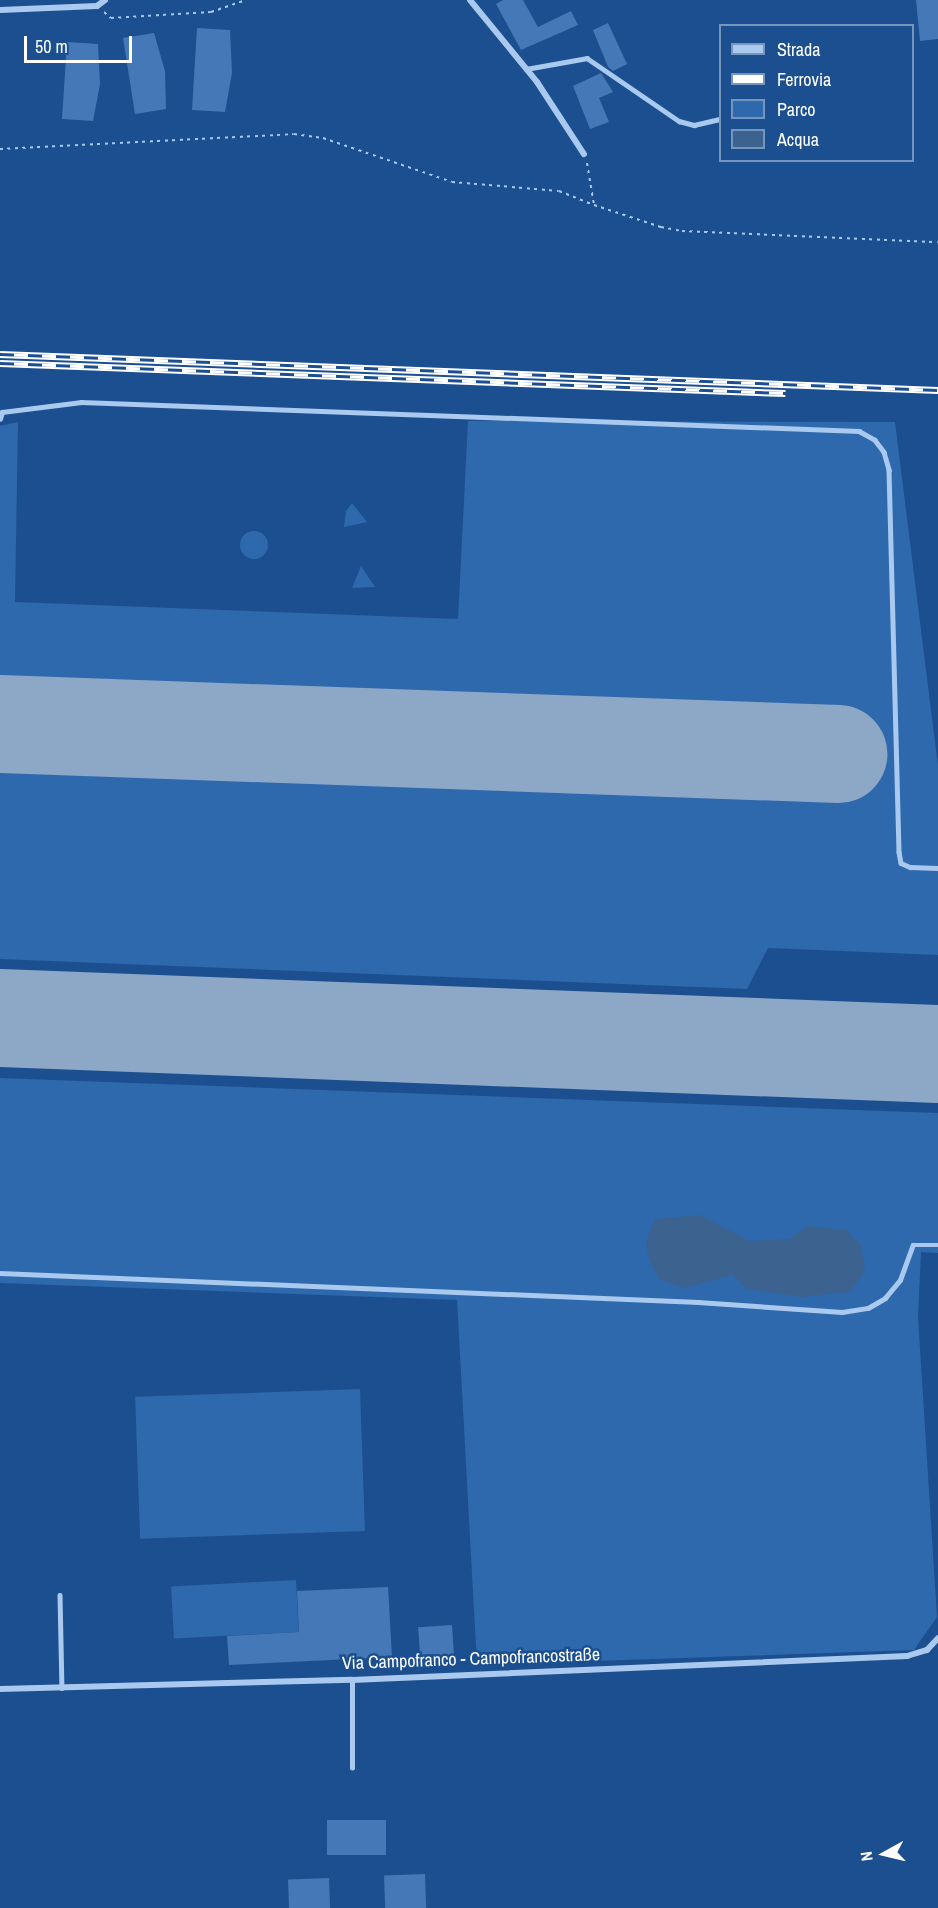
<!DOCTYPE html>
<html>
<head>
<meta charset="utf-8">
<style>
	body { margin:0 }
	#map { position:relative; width:938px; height:1908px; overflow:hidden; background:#1b4f8f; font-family:"Archivo Narrow",sans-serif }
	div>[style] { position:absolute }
	.green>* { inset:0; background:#2e69ad; transform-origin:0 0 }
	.round { border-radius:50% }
	.water>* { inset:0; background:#3c6290 }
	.runway>* { height:98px; margin:-49px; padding:0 49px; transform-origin:49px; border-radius:49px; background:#8da7c7 }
	.building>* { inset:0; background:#4478b7; transform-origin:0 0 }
	.path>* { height:2px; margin-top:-1px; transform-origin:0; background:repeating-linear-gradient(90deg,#a9c9ee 0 3px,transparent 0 7.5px) }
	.service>* { height:4.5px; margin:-2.25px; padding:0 2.25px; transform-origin:2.25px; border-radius:2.25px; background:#a9c9ee }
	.minor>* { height:6px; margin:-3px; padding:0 3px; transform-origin:3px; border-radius:3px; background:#a9c9ee }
	.rail>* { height:7px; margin-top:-3.5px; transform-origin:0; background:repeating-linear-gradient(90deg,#1b4f8f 0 14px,#fff 0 28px); box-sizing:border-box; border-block:2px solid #fff }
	span { translate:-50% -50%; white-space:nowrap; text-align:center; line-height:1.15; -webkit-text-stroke:5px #1b4f8f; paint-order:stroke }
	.street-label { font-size:18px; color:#fff }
	.legend { position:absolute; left:719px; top:24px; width:195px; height:138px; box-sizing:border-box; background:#1b4f8f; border:2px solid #7695bc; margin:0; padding:8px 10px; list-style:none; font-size:18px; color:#fff }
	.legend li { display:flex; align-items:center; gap:12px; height:30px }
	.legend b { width:30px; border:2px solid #7695bc }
	.north { position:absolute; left:854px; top:1824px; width:60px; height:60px; -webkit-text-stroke:4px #1b4f8f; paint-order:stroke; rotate:262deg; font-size:16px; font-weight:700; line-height:24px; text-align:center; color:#fff }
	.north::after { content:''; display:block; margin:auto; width:21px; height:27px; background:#fff; clip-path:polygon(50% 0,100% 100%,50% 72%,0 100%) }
	.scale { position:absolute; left:24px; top:36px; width:108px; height:27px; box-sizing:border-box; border:3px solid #fff; border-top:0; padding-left:8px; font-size:18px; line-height:21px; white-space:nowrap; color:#fff; -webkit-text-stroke:4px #1b4f8f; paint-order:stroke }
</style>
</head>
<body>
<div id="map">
	<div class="green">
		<div style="clip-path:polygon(468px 421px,895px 422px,938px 766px,938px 955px,768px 948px,747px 989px,0 959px,0 426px,18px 422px,15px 602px,458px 619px)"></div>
		<div style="clip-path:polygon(352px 503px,367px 522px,344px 527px,346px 511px)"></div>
		<div class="round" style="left:240px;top:531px;width:28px;height:28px"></div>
		<div style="clip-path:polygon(361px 566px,375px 587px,352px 588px)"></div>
		<div style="clip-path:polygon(0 1078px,938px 1113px,938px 1253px,921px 1252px,918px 1317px,937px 1617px,914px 1650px,477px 1665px,457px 1300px,0 1283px)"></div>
		<div style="left:360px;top:1389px;width:142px;height:225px;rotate:88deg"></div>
		<div style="left:296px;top:1580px;width:52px;height:125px;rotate:87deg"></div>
	</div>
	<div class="water">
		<div style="clip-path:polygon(700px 1215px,749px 1241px,790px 1239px,808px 1226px,846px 1230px,861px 1245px,865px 1271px,850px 1292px,802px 1297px,747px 1289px,732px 1275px,684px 1288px,659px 1279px,649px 1260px,646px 1242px,655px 1219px)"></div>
	</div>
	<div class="runway">
		<div style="left:0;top:724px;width:839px;rotate:2.05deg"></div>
		<div style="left:0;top:1018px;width:939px;rotate:2.2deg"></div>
	</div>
	<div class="building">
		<div style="clip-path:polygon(503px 0,523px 0,538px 27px,571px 11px,578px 25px,521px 50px,496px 4px)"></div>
		<div style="clip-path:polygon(916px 0,938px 0,938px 39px,920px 41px)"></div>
		<div style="clip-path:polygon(608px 23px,627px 64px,613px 71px,608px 67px,593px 30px)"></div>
		<div style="clip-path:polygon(197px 28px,230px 30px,232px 73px,225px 112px,192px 110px)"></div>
		<div style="clip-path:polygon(154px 33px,165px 71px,166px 109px,135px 114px,123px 38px)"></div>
		<div style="clip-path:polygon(67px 42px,98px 44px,100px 84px,93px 121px,62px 119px)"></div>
		<div style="clip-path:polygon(601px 73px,613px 92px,599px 98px,609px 122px,590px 129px,573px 86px)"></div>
		<div style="clip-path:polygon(388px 1587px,392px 1657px,229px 1665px,227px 1636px,299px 1632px,297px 1591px)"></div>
		<div style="left:452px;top:1625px;width:30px;height:34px;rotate:86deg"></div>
		<div style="left:386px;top:1820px;width:35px;height:59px;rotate:90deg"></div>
		<div style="left:425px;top:1874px;width:34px;height:41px;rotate:88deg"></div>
		<div style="left:329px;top:1878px;width:30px;height:41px;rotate:88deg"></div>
	</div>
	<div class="path">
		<div style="left:104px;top:12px;width:9px;rotate:41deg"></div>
		<div style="left:111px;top:18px;width:100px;rotate:-3.4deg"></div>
		<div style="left:211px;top:12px;width:37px;rotate:-19deg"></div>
		<div style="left:0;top:149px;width:294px;rotate:-2.9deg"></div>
		<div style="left:294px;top:134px;width:29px;rotate:8deg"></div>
		<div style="left:323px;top:138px;width:136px;rotate:18.8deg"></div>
		<div style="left:452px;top:182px;width:107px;rotate:4.8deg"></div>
		<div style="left:559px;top:191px;width:38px;rotate:22deg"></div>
		<div style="left:587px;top:163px;width:43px;rotate:80.5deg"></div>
		<div style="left:594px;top:205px;width:71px;rotate:18.2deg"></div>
		<div style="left:661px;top:227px;width:21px;rotate:11deg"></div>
		<div style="left:682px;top:231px;width:256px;rotate:2.5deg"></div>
	</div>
	<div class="service">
		<div style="left:526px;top:69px;width:62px;rotate:-10.2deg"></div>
		<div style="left:587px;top:58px;width:112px;rotate:34.4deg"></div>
		<div style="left:679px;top:121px;width:16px;rotate:15deg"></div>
		<div style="left:694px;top:125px;width:27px;rotate:-13deg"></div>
		<div style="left:0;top:419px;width:7px;rotate:-74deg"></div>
		<div style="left:2px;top:412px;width:80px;rotate:-7.2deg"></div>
		<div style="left:81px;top:402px;width:779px;rotate:2.13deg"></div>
		<div style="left:859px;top:431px;width:18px;rotate:29deg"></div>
		<div style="left:875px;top:440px;width:15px;rotate:53deg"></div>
		<div style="left:884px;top:452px;width:19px;rotate:74deg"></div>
		<div style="left:889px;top:470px;width:382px;rotate:88.5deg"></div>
		<div style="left:899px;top:852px;width:11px;rotate:80deg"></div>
		<div style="left:901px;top:863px;width:10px;rotate:24deg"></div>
		<div style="left:910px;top:867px;width:28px;rotate:2deg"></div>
		<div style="left:0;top:1273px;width:699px;rotate:2.38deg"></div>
		<div style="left:698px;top:1302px;width:144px;rotate:4deg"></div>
		<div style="left:842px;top:1312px;width:26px;rotate:-9deg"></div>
		<div style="left:868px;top:1308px;width:20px;rotate:-30deg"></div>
		<div style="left:885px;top:1298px;width:23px;rotate:-50deg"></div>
		<div style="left:900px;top:1280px;width:37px;rotate:-70deg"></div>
		<div style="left:913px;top:1245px;width:25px"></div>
		<div style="left:60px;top:1595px;width:93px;rotate:88.8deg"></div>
		<div style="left:352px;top:1768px;width:88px;rotate:-90deg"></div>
	</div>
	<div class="minor">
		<div style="left:470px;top:0;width:106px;rotate:50.7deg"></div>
		<div style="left:537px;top:82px;width:86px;rotate:56.9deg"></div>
		<div style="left:0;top:10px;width:97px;rotate:-2.4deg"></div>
		<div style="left:97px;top:6px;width:10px;rotate:-37deg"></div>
		<div style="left:0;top:1689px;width:352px;rotate:-1.5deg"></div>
		<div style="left:352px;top:1680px;width:556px;rotate:-2.48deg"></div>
		<div style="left:907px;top:1656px;width:21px;rotate:-17deg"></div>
		<div style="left:927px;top:1650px;width:16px;rotate:-47deg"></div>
	</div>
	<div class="rail">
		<div style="left:0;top:354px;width:939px;rotate:2.2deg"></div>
		<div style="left:0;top:363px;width:786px;rotate:2.19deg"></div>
	</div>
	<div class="street-label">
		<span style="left:471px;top:1659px;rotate:-2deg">Via Campofranco - Campofrancostraße</span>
	</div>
	<ul class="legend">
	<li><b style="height:8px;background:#a9c9ee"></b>Strada</li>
	<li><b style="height:8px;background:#fff"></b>Ferrovia</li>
	<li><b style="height:16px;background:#2e69ad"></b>Parco</li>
	<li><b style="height:16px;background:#3c6290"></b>Acqua</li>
	</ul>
	<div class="north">N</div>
	<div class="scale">50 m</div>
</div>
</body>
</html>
